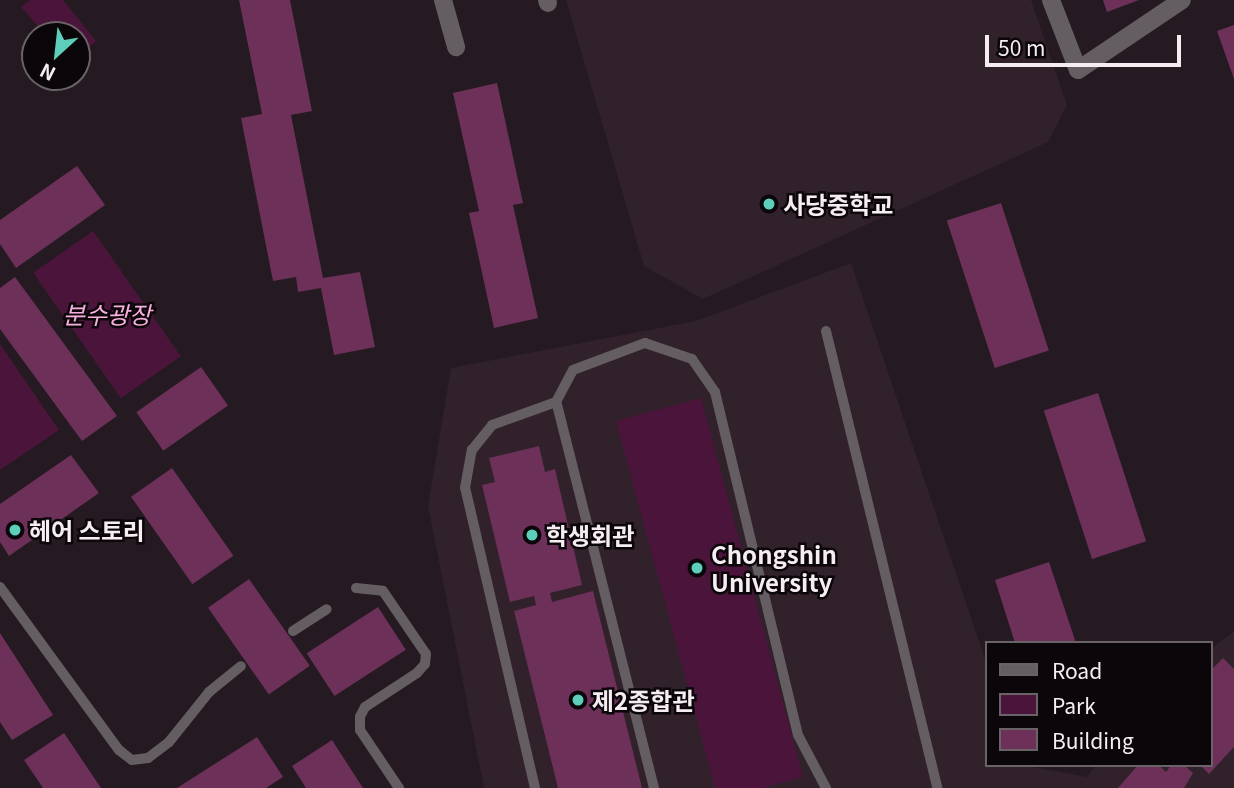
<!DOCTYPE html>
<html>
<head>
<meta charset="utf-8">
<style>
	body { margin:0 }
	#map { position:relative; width:1234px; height:788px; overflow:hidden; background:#251a21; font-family:Georgia,"Noto Sans KR",serif }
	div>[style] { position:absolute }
	.built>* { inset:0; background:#31212b }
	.green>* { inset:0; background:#4b153b; transform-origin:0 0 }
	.building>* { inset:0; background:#6c3059; transform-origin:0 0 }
	.lane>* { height:10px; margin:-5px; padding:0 5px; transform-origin:5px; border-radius:5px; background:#645e62 }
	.street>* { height:18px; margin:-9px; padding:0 9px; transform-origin:9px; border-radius:9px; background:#645e62 }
	.dots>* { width:19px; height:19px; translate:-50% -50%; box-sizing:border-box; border:4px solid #0b0609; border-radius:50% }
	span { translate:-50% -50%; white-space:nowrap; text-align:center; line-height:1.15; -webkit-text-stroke:5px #0b0609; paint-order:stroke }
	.poi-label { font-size:24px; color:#f5edf1; font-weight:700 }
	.left { translate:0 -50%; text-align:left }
	.park-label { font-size:24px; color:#f9afde; font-style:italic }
	.legend { position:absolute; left:985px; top:641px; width:228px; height:126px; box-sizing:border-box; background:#0b0609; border:2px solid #696266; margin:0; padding:9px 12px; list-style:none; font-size:21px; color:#f5edf1 }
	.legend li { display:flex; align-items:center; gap:14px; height:35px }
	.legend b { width:35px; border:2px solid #696266 }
	.north { position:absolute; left:21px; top:21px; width:70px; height:70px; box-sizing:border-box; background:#0b0609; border:2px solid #696266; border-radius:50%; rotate:207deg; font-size:19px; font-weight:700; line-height:28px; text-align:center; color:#f5edf1 }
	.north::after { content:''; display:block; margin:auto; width:24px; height:32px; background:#5dceb9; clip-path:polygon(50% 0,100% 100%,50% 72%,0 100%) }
	.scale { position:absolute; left:985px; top:35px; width:196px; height:32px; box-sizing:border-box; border:4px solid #f5edf1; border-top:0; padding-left:9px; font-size:21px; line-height:24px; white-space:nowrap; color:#f5edf1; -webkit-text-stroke:5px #0b0609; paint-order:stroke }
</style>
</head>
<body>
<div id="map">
	<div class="built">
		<div style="clip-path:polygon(566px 0,1031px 0,1067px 105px,1048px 142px,703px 299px,644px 266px)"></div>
		<div style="clip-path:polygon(851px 263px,987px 665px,987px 765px,1021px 765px,1087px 777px,1096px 765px,1211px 765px,1211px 649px,1234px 631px,1234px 788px,484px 788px,428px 506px,451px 368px,696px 321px)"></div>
	</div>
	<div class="green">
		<div style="clip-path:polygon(30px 0,63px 0,96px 41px,77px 59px,77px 35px,46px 35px,21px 7px)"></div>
		<div style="left:93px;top:231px;width:153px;height:73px;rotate:55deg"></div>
		<div style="clip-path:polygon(0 344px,59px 430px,0 470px)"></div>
		<div style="clip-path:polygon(701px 398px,803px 777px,762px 788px,715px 788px,616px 421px)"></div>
	</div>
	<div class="building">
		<div style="clip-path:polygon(239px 0,290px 0,312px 111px,291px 115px,323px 278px,360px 272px,375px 347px,334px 355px,321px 288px,298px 292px,296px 277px,273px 281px,241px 118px,262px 114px)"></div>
		<div style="clip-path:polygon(1103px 0,1139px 0,1107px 12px)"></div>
		<div style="clip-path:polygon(1234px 25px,1234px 79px,1217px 31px)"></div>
		<div style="clip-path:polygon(497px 83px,523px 203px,513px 205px,538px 318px,494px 328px,469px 213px,479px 211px,453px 93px)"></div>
		<div style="clip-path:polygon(77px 166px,105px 205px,16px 268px,0 244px,0 220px)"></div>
		<div style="left:1001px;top:203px;width:155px;height:57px;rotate:72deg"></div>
		<div style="clip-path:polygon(15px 277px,117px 416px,82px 441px,0 329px,0 288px)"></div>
		<div style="left:201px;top:367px;width:47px;height:79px;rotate:55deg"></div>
		<div style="left:1098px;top:393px;width:156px;height:57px;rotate:72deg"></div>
		<div style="clip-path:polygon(539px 446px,545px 472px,555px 469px,582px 585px,550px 593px,552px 602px,593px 591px,642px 788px,558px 788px,514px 611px,536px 605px,534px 596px,510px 602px,482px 485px,495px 482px,489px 458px)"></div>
		<div style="clip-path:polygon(71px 455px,99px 493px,9px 556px,0 542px,0 504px)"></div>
		<div style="left:172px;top:468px;width:107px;height:50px;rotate:55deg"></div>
		<div style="clip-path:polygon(1049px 562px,1076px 643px,1015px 643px,995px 580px)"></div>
		<div style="left:249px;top:579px;width:106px;height:50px;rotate:55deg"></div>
		<div style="left:378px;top:607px;width:51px;height:85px;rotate:57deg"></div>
		<div style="clip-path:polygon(0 633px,53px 715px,12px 740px,0 722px)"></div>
		<div style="clip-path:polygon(1223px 658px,1234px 669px,1234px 747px,1209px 774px,1200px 765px,1211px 765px,1211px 670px)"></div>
		<div style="clip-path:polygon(64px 733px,101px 788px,43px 788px,24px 760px)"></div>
		<div style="clip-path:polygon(257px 737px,283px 777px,266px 788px,177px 788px)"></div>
		<div style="clip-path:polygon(332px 740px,363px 788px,306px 788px,292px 766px)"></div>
		<div style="clip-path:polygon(1138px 765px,1159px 765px,1166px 772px,1171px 765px,1184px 765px,1193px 773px,1184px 788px,1118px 788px)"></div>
	</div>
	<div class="lane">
		<div style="left:826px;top:331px;width:470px;rotate:76.3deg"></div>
		<div style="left:0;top:587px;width:202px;rotate:53.9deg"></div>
		<div style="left:119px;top:750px;width:16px;rotate:38deg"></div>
		<div style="left:132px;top:760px;width:16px;rotate:-7deg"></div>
		<div style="left:148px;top:758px;width:26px;rotate:-37deg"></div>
		<div style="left:169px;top:742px;width:64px;rotate:-51.3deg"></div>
		<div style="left:209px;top:692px;width:41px;rotate:-39.1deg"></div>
		<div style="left:356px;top:588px;width:27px;rotate:6deg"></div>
		<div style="left:383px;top:591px;width:76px;rotate:55.7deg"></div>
		<div style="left:426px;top:654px;width:10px;rotate:96deg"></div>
		<div style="left:425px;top:664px;width:12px;rotate:132deg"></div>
		<div style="left:417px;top:673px;width:62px;rotate:146.8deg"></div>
		<div style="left:365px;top:707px;width:11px;rotate:117deg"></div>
		<div style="left:360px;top:717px;width:13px;rotate:90deg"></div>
		<div style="left:360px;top:730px;width:70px;rotate:56.1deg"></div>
		<div style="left:293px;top:631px;width:40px;rotate:-32.9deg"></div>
		<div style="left:535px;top:788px;width:308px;rotate:-103.1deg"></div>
		<div style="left:465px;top:488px;width:39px;rotate:-80deg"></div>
		<div style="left:472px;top:450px;width:32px;rotate:-51deg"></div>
		<div style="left:492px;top:425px;width:68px;rotate:-19.8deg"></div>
		<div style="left:654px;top:788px;width:398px;rotate:-104.2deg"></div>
		<div style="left:556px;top:402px;width:36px;rotate:-62deg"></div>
		<div style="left:573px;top:370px;width:77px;rotate:-20.6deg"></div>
		<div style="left:645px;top:343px;width:50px;rotate:18.8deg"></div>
		<div style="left:692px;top:359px;width:40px;rotate:55.1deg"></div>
		<div style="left:715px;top:392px;width:353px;rotate:76.4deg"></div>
		<div style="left:798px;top:735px;width:60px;rotate:62.2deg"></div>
	</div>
	<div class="street">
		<div style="left:443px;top:0;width:49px;rotate:74.5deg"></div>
		<div style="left:547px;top:0;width:3px;rotate:72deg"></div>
		<div style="left:1051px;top:0;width:75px;rotate:68.9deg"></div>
		<div style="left:1078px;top:70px;width:125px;rotate:-33.9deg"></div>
	</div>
	<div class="dots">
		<div style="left:769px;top:204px;background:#5dceb9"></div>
		<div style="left:15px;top:530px;background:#5dceb9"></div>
		<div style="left:532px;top:535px;background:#5dceb9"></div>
		<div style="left:697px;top:568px;background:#5dceb9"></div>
		<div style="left:578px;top:700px;background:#5dceb9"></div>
	</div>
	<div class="poi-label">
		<span class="left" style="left:783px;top:204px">사당중학교</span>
		<span class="left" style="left:29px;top:530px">헤어 스토리</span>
		<span class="left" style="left:546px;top:535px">학생회관</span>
		<span class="left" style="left:711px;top:568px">Chongshin<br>University</span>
		<span class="left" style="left:592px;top:700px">제2종합관</span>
	</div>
	<div class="park-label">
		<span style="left:107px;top:314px">분수광장</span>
	</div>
	<ul class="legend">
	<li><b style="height:9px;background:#645e62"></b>Road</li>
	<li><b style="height:19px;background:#4b153b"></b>Park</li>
	<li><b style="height:19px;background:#6c3059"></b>Building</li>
	</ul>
	<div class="north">N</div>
	<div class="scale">50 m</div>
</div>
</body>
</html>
